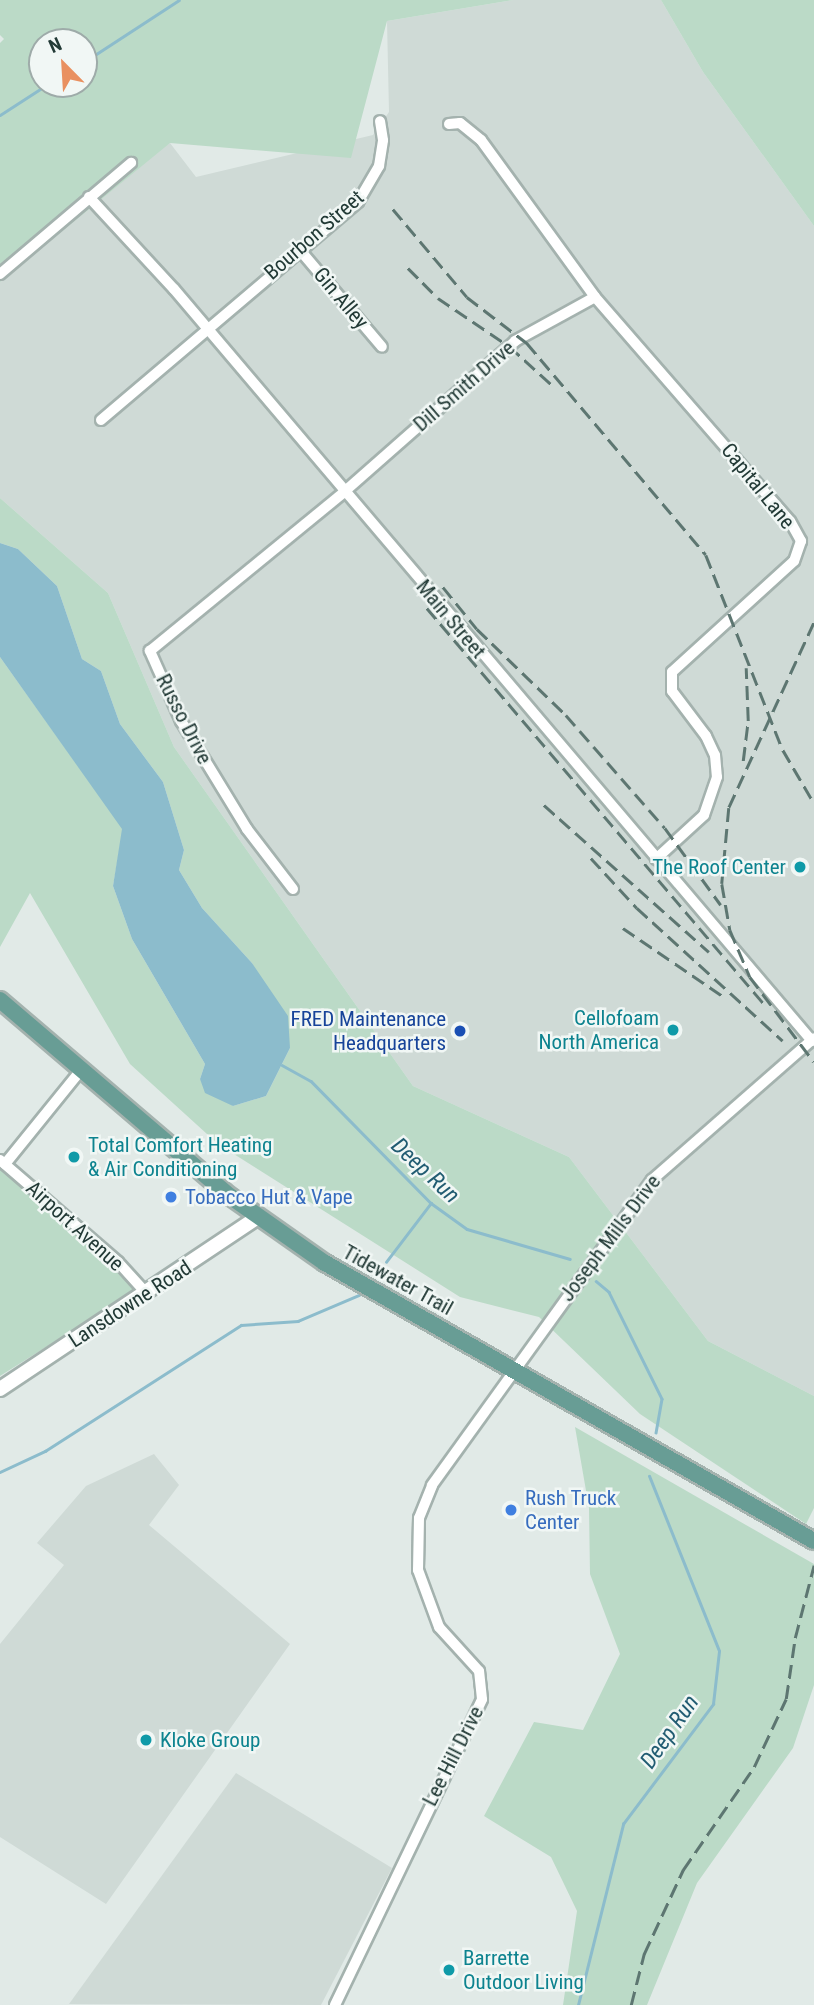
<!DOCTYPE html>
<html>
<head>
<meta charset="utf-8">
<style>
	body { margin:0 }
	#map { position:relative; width:814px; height:2005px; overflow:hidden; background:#e1eae7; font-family:"Roboto Condensed",sans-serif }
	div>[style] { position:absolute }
	.built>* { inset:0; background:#cfdad6 }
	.green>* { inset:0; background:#bbdac7 }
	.water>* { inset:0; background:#8cbccc }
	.stream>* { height:2.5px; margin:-1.25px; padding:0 1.25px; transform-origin:1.25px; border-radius:1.25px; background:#8cbccc }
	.roads { filter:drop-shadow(2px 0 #a4b2ae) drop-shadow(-2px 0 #a4b2ae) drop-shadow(0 2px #a4b2ae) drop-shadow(0 -2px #a4b2ae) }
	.street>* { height:10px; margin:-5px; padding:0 5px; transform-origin:5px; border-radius:5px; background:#fff }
	.secondary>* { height:14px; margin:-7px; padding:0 7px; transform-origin:7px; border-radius:7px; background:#fff }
	.primary>* { height:16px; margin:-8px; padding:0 8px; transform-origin:8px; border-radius:8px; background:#689d95 }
	.rail>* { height:2.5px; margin-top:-1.25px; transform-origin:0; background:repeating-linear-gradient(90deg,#5d7671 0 14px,transparent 0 21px) }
	.dots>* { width:19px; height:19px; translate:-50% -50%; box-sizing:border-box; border:4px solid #f1f7f5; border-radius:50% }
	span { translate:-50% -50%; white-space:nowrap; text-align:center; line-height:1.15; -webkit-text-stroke:5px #f1f7f5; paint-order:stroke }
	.street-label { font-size:21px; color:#223a36 }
	.culture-label { font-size:21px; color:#0d838f }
	.right { translate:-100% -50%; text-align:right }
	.left { translate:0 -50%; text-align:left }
	.transit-label { font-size:21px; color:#164399 }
	.shop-label { font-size:21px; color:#366cbe }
	.water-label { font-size:23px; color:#215c72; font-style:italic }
	.north { position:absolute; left:28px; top:28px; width:70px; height:70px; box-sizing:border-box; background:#f1f7f5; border:2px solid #9eaba9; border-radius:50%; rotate:336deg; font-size:19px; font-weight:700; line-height:28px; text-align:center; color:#223a36 }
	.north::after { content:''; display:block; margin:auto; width:24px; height:32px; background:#e99060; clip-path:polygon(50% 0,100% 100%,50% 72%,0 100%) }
</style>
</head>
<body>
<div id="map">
	<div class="built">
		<div style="clip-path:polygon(513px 0,661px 0,703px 72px,814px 226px,814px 1396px,708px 1341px,569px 1157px,413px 1086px,174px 747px,108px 593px,0 498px,0 246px,170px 143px,196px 177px,373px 135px,389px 112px,387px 21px)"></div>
		<div style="clip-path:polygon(154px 1454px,179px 1485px,149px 1525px,290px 1644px,106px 1904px,0 1837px,0 1644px,64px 1565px,37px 1543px,86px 1486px)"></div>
		<div style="clip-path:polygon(236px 1773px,392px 1868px,321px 2005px,69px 2004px)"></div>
	</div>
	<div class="green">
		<div style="clip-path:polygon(evenodd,0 0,513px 0,387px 21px,351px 158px,170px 143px,0 282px,0 43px,4px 39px,0 35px,0 0,42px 42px,84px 42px,84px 84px,42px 84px,42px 42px)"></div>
		<div style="clip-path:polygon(661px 0,814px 0,814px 226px,703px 72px)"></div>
		<div style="clip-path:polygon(0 498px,108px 593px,174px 747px,413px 1086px,569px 1157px,708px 1341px,814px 1396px,814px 1508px,806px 1524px,640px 1414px,539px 1317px,460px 1297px,218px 1144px,130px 1064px,30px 893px,0 947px,0 657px,123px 829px,113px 886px,132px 939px,205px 1064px,200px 1079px,233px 1106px,266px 1096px,290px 1048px,252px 963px,202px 908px,179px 870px,184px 850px,163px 782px,120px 724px,101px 671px,82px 659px,57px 586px,18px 549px,0 543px)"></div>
		<div style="clip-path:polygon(0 1160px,118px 1262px,135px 1291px,0 1376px)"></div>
		<div style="clip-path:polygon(575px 1427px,814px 1564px,814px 1685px,793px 1748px,697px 1883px,647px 2005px,563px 2005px,577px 1911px,551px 1857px,484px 1816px,534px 1722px,583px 1730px,620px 1654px,590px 1574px,589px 1508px)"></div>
	</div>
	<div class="water">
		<div style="clip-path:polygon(0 543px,18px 549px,57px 586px,82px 659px,101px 671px,120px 724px,163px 782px,184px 850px,179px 870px,202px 908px,252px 963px,288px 1016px,290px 1048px,266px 1096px,233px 1106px,205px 1093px,200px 1079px,205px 1064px,132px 939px,113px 886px,122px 829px,0 657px)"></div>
	</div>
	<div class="stream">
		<div style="left:84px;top:62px;width:113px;rotate:-33.1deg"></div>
		<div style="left:0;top:115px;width:57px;rotate:-32.9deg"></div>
		<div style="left:282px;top:1065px;width:33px;rotate:29deg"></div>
		<div style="left:311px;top:1081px;width:171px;rotate:45.5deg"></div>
		<div style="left:431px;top:1203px;width:44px;rotate:35.8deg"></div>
		<div style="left:467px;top:1229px;width:107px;rotate:16.2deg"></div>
		<div style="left:386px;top:1262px;width:74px;rotate:-52.7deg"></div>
		<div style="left:596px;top:1281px;width:17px;rotate:40deg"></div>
		<div style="left:609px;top:1292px;width:119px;rotate:63.6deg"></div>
		<div style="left:662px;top:1399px;width:34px;rotate:100deg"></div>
		<div style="left:0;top:1472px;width:50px;rotate:-25deg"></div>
		<div style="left:45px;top:1451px;width:233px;rotate:-32.7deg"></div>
		<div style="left:241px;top:1325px;width:57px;rotate:-4deg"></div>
		<div style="left:298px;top:1321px;width:66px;rotate:-23.1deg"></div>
		<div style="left:578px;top:2005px;width:187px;rotate:-76deg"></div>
		<div style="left:623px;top:1824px;width:150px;rotate:-53.1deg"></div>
		<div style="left:713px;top:1704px;width:53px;rotate:-83.5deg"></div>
		<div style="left:719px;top:1651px;width:188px;rotate:-111.8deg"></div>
	</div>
	<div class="roads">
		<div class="street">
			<div style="left:449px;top:124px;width:11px;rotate:-5deg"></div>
			<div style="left:460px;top:123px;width:27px;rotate:39deg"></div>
			<div style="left:481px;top:140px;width:194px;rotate:54deg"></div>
			<div style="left:595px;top:297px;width:297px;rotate:49deg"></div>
			<div style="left:790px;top:521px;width:23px;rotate:61deg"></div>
			<div style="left:801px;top:541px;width:21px;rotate:109deg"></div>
			<div style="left:794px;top:561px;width:165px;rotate:137.7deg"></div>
			<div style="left:672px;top:672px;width:19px;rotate:90deg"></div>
			<div style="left:672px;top:691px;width:56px;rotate:52.9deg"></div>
			<div style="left:706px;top:736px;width:21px;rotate:65deg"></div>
			<div style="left:715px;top:755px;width:22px;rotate:85deg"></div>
			<div style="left:717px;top:777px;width:40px;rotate:108.9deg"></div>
			<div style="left:704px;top:815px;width:65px;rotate:137.5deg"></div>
			<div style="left:89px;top:197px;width:125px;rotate:47.3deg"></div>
			<div style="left:174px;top:289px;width:986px;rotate:49.69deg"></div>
			<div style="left:299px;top:249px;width:128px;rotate:49.7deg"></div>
			<div style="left:0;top:274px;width:172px;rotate:-40.3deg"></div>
			<div style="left:101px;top:420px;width:337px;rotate:-40.3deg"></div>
			<div style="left:358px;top:202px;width:42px;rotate:-59.7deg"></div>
			<div style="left:379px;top:166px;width:26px;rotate:-81deg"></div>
			<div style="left:383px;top:140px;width:19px;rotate:-99deg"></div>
			<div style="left:293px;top:889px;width:76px;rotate:-127.5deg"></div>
			<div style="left:247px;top:829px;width:127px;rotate:-121.4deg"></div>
			<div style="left:181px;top:721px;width:77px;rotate:-113.9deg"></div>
			<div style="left:150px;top:651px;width:251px;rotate:-39.3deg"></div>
			<div style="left:344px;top:492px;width:228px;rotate:-41.4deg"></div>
			<div style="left:515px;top:341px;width:91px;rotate:-28.8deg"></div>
			<div style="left:0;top:1160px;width:156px;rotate:40.8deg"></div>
			<div style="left:118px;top:1262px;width:43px;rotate:47.8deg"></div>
			<div style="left:5px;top:1164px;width:121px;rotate:-51deg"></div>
			<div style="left:335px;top:2005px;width:339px;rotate:-64.3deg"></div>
			<div style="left:482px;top:1699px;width:28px;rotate:-96deg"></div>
			<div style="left:479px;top:1671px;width:59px;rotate:-132.3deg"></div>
			<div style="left:439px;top:1627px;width:61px;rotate:-110.2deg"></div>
			<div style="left:418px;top:1570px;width:52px;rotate:-88.9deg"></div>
			<div style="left:419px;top:1518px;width:35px;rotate:-68deg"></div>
			<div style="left:432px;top:1485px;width:376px;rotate:-54.2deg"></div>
			<div style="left:652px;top:1180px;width:215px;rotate:-41.2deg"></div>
		</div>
		<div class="secondary">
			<div style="left:0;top:1389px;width:310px;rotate:-33.7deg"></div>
		</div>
		<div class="primary">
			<div style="left:0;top:1000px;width:304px;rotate:40.5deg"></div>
			<div style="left:231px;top:1197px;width:115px;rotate:35.1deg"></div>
			<div style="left:325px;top:1263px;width:562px;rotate:29.62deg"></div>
		</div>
	</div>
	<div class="rail">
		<div style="left:393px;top:209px;width:115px;rotate:49.9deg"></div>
		<div style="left:467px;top:297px;width:76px;rotate:37.5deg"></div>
		<div style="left:527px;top:343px;width:277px;rotate:49.8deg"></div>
		<div style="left:706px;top:555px;width:210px;rotate:68.5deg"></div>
		<div style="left:783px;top:750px;width:61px;rotate:59.7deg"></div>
		<div style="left:408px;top:268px;width:42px;rotate:45deg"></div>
		<div style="left:438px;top:298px;width:86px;rotate:34.1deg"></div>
		<div style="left:509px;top:346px;width:58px;rotate:42.2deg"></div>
		<div style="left:443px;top:587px;width:54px;rotate:51deg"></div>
		<div style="left:477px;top:629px;width:124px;rotate:44deg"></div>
		<div style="left:566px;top:715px;width:150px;rotate:48.8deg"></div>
		<div style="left:665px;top:828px;width:95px;rotate:54deg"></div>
		<div style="left:427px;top:608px;width:521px;rotate:49.59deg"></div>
		<div style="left:814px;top:623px;width:204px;rotate:114.7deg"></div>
		<div style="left:729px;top:808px;width:76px;rotate:95.3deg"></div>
		<div style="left:722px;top:884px;width:47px;rotate:80.1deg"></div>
		<div style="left:730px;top:930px;width:51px;rotate:66.9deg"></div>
		<div style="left:750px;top:977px;width:106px;rotate:53deg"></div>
		<div style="left:743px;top:761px;width:40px;rotate:-82.9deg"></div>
		<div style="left:748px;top:721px;width:53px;rotate:-92.2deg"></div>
		<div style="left:544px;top:805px;width:221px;rotate:41.7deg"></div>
		<div style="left:591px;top:858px;width:68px;rotate:47.4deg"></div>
		<div style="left:637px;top:908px;width:197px;rotate:42.3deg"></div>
		<div style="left:623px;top:928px;width:122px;rotate:34.3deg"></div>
		<div style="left:631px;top:2005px;width:53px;rotate:-75.7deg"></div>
		<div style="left:644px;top:1954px;width:93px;rotate:-65.1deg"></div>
		<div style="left:683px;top:1870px;width:125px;rotate:-55.4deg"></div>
		<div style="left:754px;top:1767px;width:75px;rotate:-64.8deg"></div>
		<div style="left:786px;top:1699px;width:62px;rotate:-81.6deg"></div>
		<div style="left:795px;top:1638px;width:75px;rotate:-75.4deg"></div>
	</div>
	<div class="dots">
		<div style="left:800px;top:867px;background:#0f9aa8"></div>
		<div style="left:673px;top:1030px;background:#0f9aa8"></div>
		<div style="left:460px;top:1031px;background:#1a4fb4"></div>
		<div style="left:74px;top:1157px;background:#0f9aa8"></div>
		<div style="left:171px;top:1197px;background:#3f7fe0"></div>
		<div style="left:511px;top:1510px;background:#3f7fe0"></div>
		<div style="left:146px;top:1740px;background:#0f9aa8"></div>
		<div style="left:449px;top:1970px;background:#0f9aa8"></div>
	</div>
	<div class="street-label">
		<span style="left:314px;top:235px;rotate:-41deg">Bourbon Street</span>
		<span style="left:341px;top:298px;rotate:50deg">Gin Alley</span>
		<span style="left:464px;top:386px;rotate:-41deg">Dill Smith Drive</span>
		<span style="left:758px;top:486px;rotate:51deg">Capital Lane</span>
		<span style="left:451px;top:619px;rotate:50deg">Main Street</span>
		<span style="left:184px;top:719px;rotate:63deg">Russo Drive</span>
		<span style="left:75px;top:1226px;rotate:42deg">Airport Avenue</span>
		<span style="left:610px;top:1238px;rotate:-53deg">Joseph Mills Drive</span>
		<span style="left:398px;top:1280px;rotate:29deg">Tidewater Trail</span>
		<span style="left:130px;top:1304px;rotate:-33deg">Lansdowne Road</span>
		<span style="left:453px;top:1756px;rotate:-63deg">Lee Hill Drive</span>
	</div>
	<div class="culture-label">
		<span class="right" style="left:786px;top:867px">The Roof Center</span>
		<span class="right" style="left:659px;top:1030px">Cellofoam<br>North America</span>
		<span class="left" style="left:88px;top:1157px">Total Comfort Heating<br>&amp; Air Conditioning</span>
		<span class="left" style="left:160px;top:1740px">Kloke Group</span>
		<span class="left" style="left:463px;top:1970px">Barrette<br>Outdoor Living</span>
	</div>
	<div class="transit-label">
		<span class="right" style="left:446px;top:1031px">FRED Maintenance<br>Headquarters</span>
	</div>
	<div class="shop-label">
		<span class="left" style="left:185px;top:1197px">Tobacco Hut &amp; Vape</span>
		<span class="left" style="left:525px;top:1510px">Rush Truck<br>Center</span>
	</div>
	<div class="water-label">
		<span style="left:425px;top:1171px;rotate:43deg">Deep Run</span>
		<span style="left:670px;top:1732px;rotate:-55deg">Deep Run</span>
	</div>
	<div class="north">N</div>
</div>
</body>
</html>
